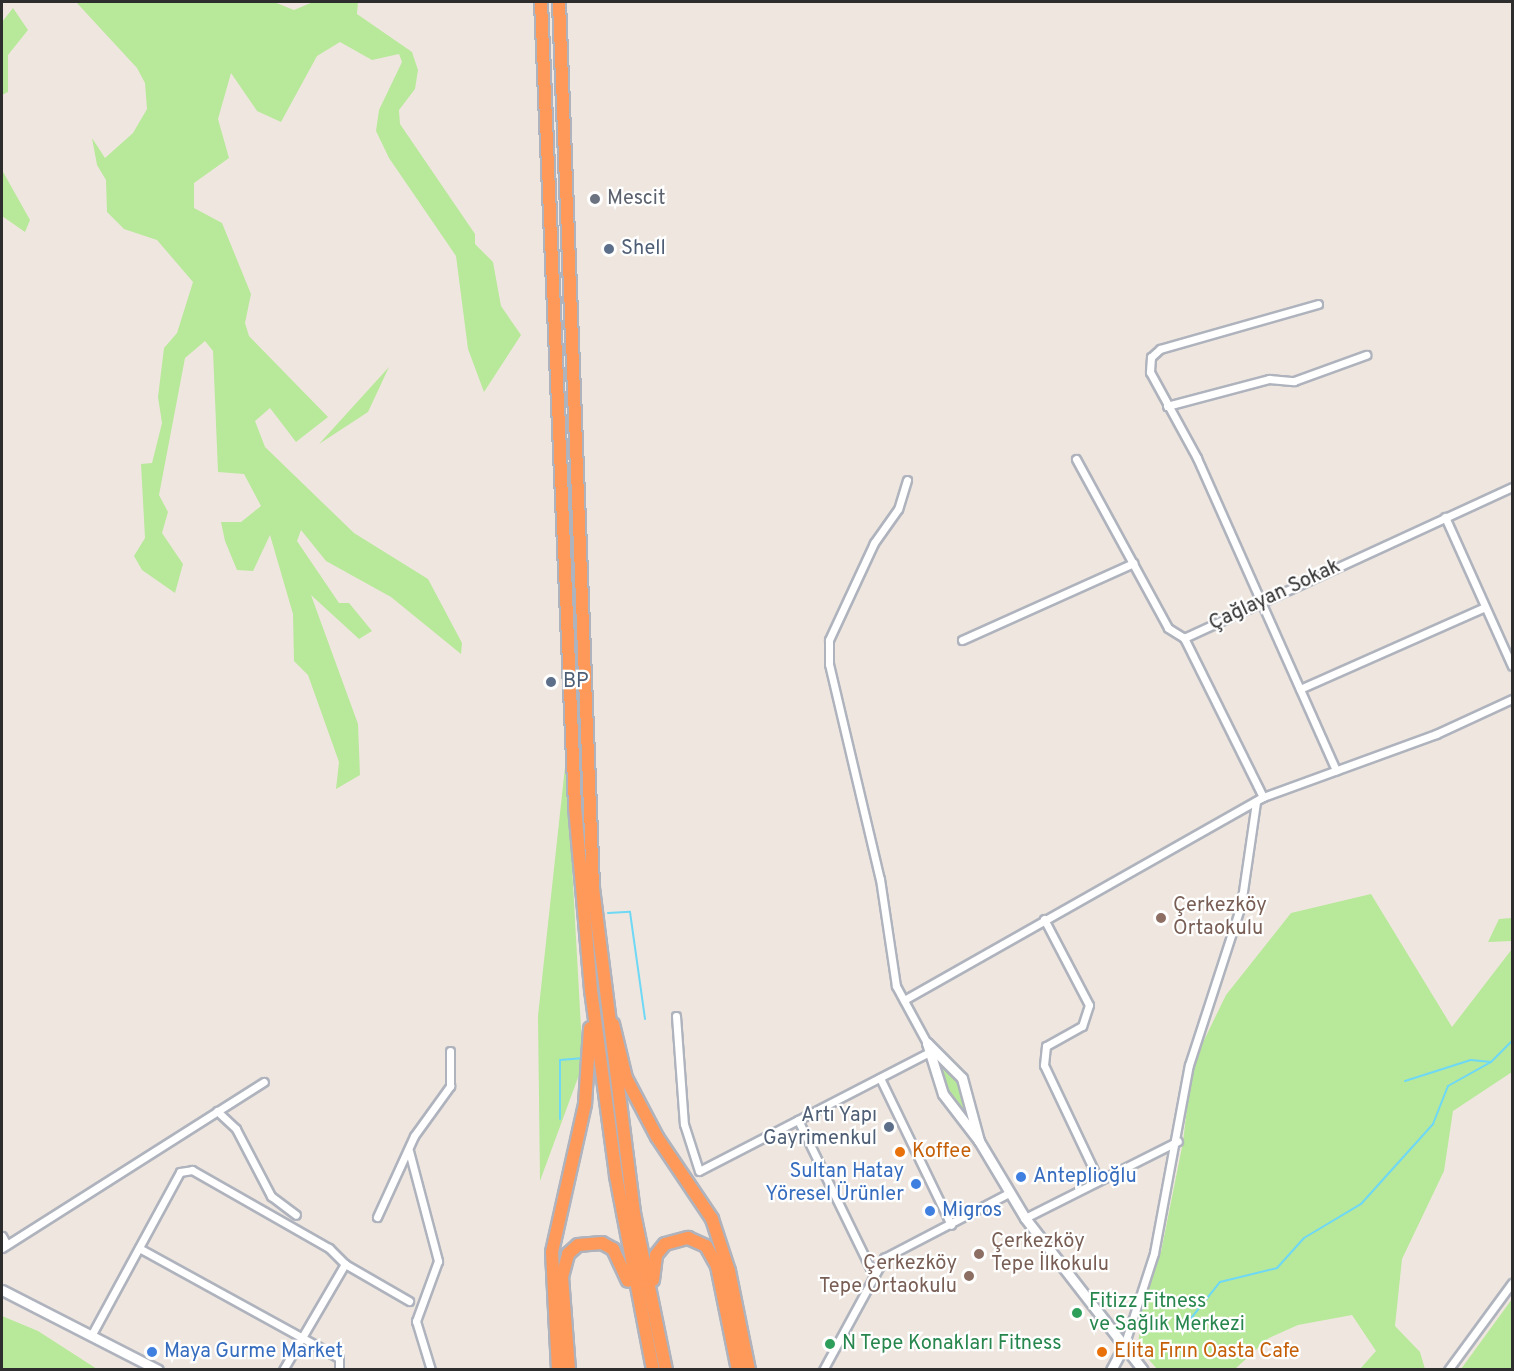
<!DOCTYPE html>
<html>
<head>
<meta charset="utf-8">
<style>
  body { margin:0 }
  #map { position:relative; width:1514px; height:1371px; overflow:hidden; background:#efe7df; font-family:Overpass,sans-serif }
  div>[style] { position:absolute }
  .green>* { inset:0; background:#b8e89a }
  .stream>* { height:2px; margin:-1px; padding:0 1px; transform-origin:1px; border-radius:1px; background:#6ed8f5 }
  .roads { filter:drop-shadow(2px 0 #afb3bd) drop-shadow(-2px 0 #afb3bd) drop-shadow(0 2px #afb3bd) drop-shadow(0 -2px #afb3bd) }
  .street>* { height:7px; margin:-3.5px; padding:0 3.5px; transform-origin:3.5px; border-radius:3.5px; background:#fff }
  .secondary>* { height:9px; margin:-4.5px; padding:0 4.5px; transform-origin:4.5px; border-radius:4.5px; background:#fff }
  .highway>* { height:12px; margin:-6px; padding:0 6px; transform-origin:6px; border-radius:6px; background:#ff995a }
  .dots>* { width:16px; height:16px; translate:-50% -50%; box-sizing:border-box; border:3px solid #fff; border-radius:50% }
  span { translate:-50% -50%; white-space:nowrap; text-align:center; line-height:1.15; -webkit-text-stroke:4.5px #fff; paint-order:stroke }
  .worship-label { font-size:20px; color:#5b616d }
  .left { translate:0 -50%; text-align:left }
  .service-label { font-size:20px; color:#4e5e75 }
  .right { translate:-100% -50%; text-align:right }
  .street-label { font-size:20px; color:#2d2d2d }
  .education-label { font-size:20px; color:#785e54 }
  .food-label { font-size:20px; color:#c56008 }
  .shop-label { font-size:20px; color:#366cbe }
  .leisure-label { font-size:20px; color:#27864d }
  .frame { position:absolute; inset:0; border:3px solid #2d2d2d; pointer-events:none }
</style>
</head>
<body>
<div id="map">
  <div class="green">
    <i style="clip-path:polygon(76px 2px,274px 2px,294px 10px,313px 2px,358px 2px,357px 14px,412px 52px,418px 70px,415px 89px,399px 110px,400px 124px,475px 234px,475px 244px,493px 262px,501px 306px,521px 335px,484px 392px,468px 349px,456px 256px,389px 158px,376px 131px,379px 110px,402px 62px,399px 54px,372px 60px,340px 42px,317px 56px,281px 122px,257px 111px,231px 73px,218px 119px,229px 158px,194px 183px,194px 208px,222px 223px,251px 294px,245px 323px,249px 336px,328px 417px,296px 442px,270px 408px,255px 421px,265px 447px,354px 533px,428px 579px,462px 643px,461px 654px,391px 597px,326px 561px,301px 530px,297px 541px,339px 603px,349px 603px,372px 631px,359px 639px,311px 595px,358px 724px,360px 775px,336px 789px,339px 762px,308px 675px,294px 661px,293px 614px,270px 535px,253px 571px,237px 570px,225px 541px,221px 522px,241px 522px,261px 506px,244px 474px,218px 472px,213px 351px,205px 341px,185px 358px,159px 495px,168px 512px,162px 533px,183px 564px,175px 593px,142px 570px,134px 556px,145px 538px,141px 464px,152px 463px,162px 423px,158px 397px,164px 348px,177px 333px,193px 282px,157px 240px,124px 229px,107px 212px,106px 180px,97px 165px,92px 138px,105px 158px,133px 133px,147px 109px,145px 83px,137px 68px)"></i>
    <i style="clip-path:polygon(13px 8px,28px 30px,8px 55px,8px 92px,2px 95px,2px 22px)"></i>
    <i style="clip-path:polygon(2px 170px,30px 220px,25px 232px,2px 216px)"></i>
    <i style="clip-path:polygon(389px 367px,368px 412px,319px 444px)"></i>
    <i style="clip-path:polygon(566px 758px,583px 1064px,540px 1181px,538px 1016px)"></i>
    <i style="clip-path:polygon(1371px 894px,1452px 1027px,1512px 949px,1512px 1072px,1453px 1111px,1444px 1171px,1402px 1259px,1395px 1326px,1420px 1352px,1425px 1369px,1360px 1369px,1376px 1351px,1352px 1315px,1298px 1325px,1269px 1338px,1235px 1369px,1157px 1369px,1138px 1347px,1143px 1294px,1161px 1252px,1183px 1142px,1192px 1065px,1226px 995px,1291px 913px)"></i>
    <i style="clip-path:polygon(1512px 918px,1512px 941px,1488px 942px,1499px 919px)"></i>
    <i style="clip-path:polygon(932px 1047px,962px 1082px,976px 1131px,942px 1089px)"></i>
    <i style="clip-path:polygon(1512px 1299px,1512px 1369px,1461px 1369px)"></i>
    <i style="clip-path:polygon(2px 1316px,38px 1331px,97px 1369px,2px 1369px)"></i>
  </div>
  <div class="stream">
    <i style="left:608px;top:913px;width:22px;rotate:-3deg"></i>
    <i style="left:630px;top:912px;width:108px;rotate:82deg"></i>
    <i style="left:1405px;top:1081px;width:69px;rotate:-17.7deg"></i>
    <i style="left:1471px;top:1060px;width:20px;rotate:6deg"></i>
    <i style="left:560px;top:1119px;width:59px;rotate:-90deg"></i>
    <i style="left:560px;top:1060px;width:24px;rotate:-5deg"></i>
    <i style="left:1188px;top:1322px;width:51px;rotate:-51.3deg"></i>
    <i style="left:1220px;top:1282px;width:59px;rotate:-13.8deg"></i>
    <i style="left:1277px;top:1268px;width:40px;rotate:-48deg"></i>
    <i style="left:1304px;top:1238px;width:66px;rotate:-30.8deg"></i>
    <i style="left:1361px;top:1204px;width:108px;rotate:-48deg"></i>
    <i style="left:1433px;top:1124px;width:41px;rotate:-68.5deg"></i>
    <i style="left:1448px;top:1086px;width:49px;rotate:-29.2deg"></i>
    <i style="left:1491px;top:1062px;width:30px;rotate:-45deg"></i>
  </div>
  <div class="roads">
    <div class="street">
      <i style="left:1318px;top:304px;width:164px;rotate:164.1deg"></i>
      <i style="left:1160px;top:349px;width:12px;rotate:138deg"></i>
      <i style="left:1151px;top:357px;width:15px;rotate:94deg"></i>
      <i style="left:1150px;top:372px;width:98px;rotate:61.3deg"></i>
      <i style="left:1197px;top:458px;width:342px;rotate:66deg"></i>
      <i style="left:1167px;top:406px;width:106px;rotate:-14.8deg"></i>
      <i style="left:1269px;top:379px;width:25px;rotate:5deg"></i>
      <i style="left:1294px;top:381px;width:77px;rotate:-19.9deg"></i>
      <i style="left:1076px;top:459px;width:192px;rotate:61.4deg"></i>
      <i style="left:1168px;top:628px;width:19px;rotate:32deg"></i>
      <i style="left:907px;top:480px;width:30px;rotate:107deg"></i>
      <i style="left:898px;top:509px;width:42px;rotate:125.2deg"></i>
      <i style="left:874px;top:543px;width:107px;rotate:114.9deg"></i>
      <i style="left:829px;top:640px;width:24px;rotate:90deg"></i>
      <i style="left:829px;top:664px;width:221px;rotate:76.7deg"></i>
      <i style="left:880px;top:879px;width:108px;rotate:81.5deg"></i>
      <i style="left:896px;top:986px;width:65px;rotate:61.5deg"></i>
      <i style="left:1445px;top:517px;width:163px;rotate:65.8deg"></i>
      <i style="left:962px;top:640px;width:188px;rotate:-24.2deg"></i>
      <i style="left:1300px;top:689px;width:202px;rotate:-23.9deg"></i>
      <i style="left:1263px;top:797px;width:178px;rotate:-116.4deg"></i>
      <i style="left:1184px;top:638px;width:361px;rotate:-24.7deg"></i>
      <i style="left:1044px;top:919px;width:97px;rotate:62.4deg"></i>
      <i style="left:1089px;top:1005px;width:22px;rotate:108deg"></i>
      <i style="left:1082px;top:1026px;width:41px;rotate:150.9deg"></i>
      <i style="left:1046px;top:1046px;width:19px;rotate:96deg"></i>
      <i style="left:1044px;top:1065px;width:128px;rotate:64.6deg"></i>
      <i style="left:904px;top:1000px;width:412px;rotate:-29.5deg"></i>
      <i style="left:1263px;top:797px;width:184px;rotate:-20deg"></i>
      <i style="left:1436px;top:734px;width:84px;rotate:-24.7deg"></i>
      <i style="left:676px;top:1016px;width:108px;rotate:85.8deg"></i>
      <i style="left:684px;top:1124px;width:49px;rotate:72.3deg"></i>
      <i style="left:699px;top:1171px;width:260px;rotate:-27.3deg"></i>
      <i style="left:880px;top:1078px;width:163px;rotate:64.2deg"></i>
      <i style="left:217px;top:1111px;width:26px;rotate:43deg"></i>
      <i style="left:236px;top:1129px;width:76px;rotate:62.4deg"></i>
      <i style="left:271px;top:1196px;width:31px;rotate:37deg"></i>
      <i style="left:798px;top:1120px;width:169px;rotate:64deg"></i>
      <i style="left:409px;top:1151px;width:114px;rotate:75.2deg"></i>
      <i style="left:438px;top:1261px;width:64px;rotate:110.1deg"></i>
      <i style="left:416px;top:1321px;width:51px;rotate:73deg"></i>
      <i style="left:377px;top:1217px;width:89px;rotate:-65.4deg"></i>
      <i style="left:414px;top:1136px;width:62px;rotate:-54.2deg"></i>
      <i style="left:450px;top:1086px;width:35px;rotate:-90deg"></i>
      <i style="left:1025px;top:1218px;width:171px;rotate:-26.7deg"></i>
      <i style="left:2px;top:1236px;width:10px;rotate:61deg"></i>
      <i style="left:2px;top:1248px;width:310px;rotate:-32.4deg"></i>
      <i style="left:139px;top:1248px;width:228px;rotate:28.8deg"></i>
      <i style="left:339px;top:1358px;width:12px;rotate:90deg"></i>
      <i style="left:92px;top:1334px;width:184px;rotate:-61.5deg"></i>
      <i style="left:180px;top:1172px;width:12px;rotate:-9deg"></i>
      <i style="left:192px;top:1170px;width:158px;rotate:29.7deg"></i>
      <i style="left:329px;top:1248px;width:23px;rotate:45deg"></i>
      <i style="left:345px;top:1264px;width:74px;rotate:30deg"></i>
      <i style="left:1124px;top:1346px;width:98px;rotate:-72.1deg"></i>
      <i style="left:1154px;top:1253px;width:191px;rotate:-79.5deg"></i>
      <i style="left:1189px;top:1065px;width:168px;rotate:-72deg"></i>
      <i style="left:1241px;top:905px;width:104px;rotate:-81.7deg"></i>
      <i style="left:283px;top:1370px;width:123px;rotate:-59.7deg"></i>
      <i style="left:823px;top:1370px;width:128px;rotate:-61.4deg"></i>
      <i style="left:884px;top:1258px;width:141px;rotate:-27.5deg"></i>
      <i style="left:1448px;top:1370px;width:108px;rotate:-53.7deg"></i>
    </div>
    <div class="secondary">
      <i style="left:927px;top:1043px;width:53px;rotate:72.6deg"></i>
      <i style="left:943px;top:1094px;width:59px;rotate:52.5deg"></i>
      <i style="left:979px;top:1141px;width:90px;rotate:59.1deg"></i>
      <i style="left:1025px;top:1218px;width:192px;rotate:52.2deg"></i>
      <i style="left:927px;top:1043px;width:49px;rotate:45deg"></i>
      <i style="left:962px;top:1078px;width:65px;rotate:74.9deg"></i>
      <i style="left:2px;top:1290px;width:175px;rotate:27.1deg"></i>
      <i style="left:1111px;top:1370px;width:27px;rotate:-62deg"></i>
    </div>
    <div class="highway">
      <i style="left:541px;top:2px;width:806px;rotate:87.58deg"></i>
      <i style="left:575px;top:807px;width:184px;rotate:85deg"></i>
      <i style="left:591px;top:990px;width:188px;rotate:82.3deg"></i>
      <i style="left:616px;top:1176px;width:197px;rotate:79.2deg"></i>
      <i style="left:559px;top:2px;width:887px;rotate:87.8deg"></i>
      <i style="left:593px;top:888px;width:328px;rotate:82.8deg"></i>
      <i style="left:634px;top:1213px;width:160px;rotate:78.5deg"></i>
      <i style="left:613px;top:1024px;width:56px;rotate:76.5deg"></i>
      <i style="left:626px;top:1078px;width:67px;rotate:62.3deg"></i>
      <i style="left:657px;top:1137px;width:99px;rotate:56.1deg"></i>
      <i style="left:712px;top:1219px;width:55px;rotate:71.9deg"></i>
      <i style="left:729px;top:1271px;width:101px;rotate:78.6deg"></i>
      <i style="left:653px;top:1280px;width:25px;rotate:-83deg"></i>
      <i style="left:656px;top:1255px;width:14px;rotate:-51deg"></i>
      <i style="left:665px;top:1244px;width:24px;rotate:-15deg"></i>
      <i style="left:688px;top:1238px;width:20px;rotate:24deg"></i>
      <i style="left:706px;top:1246px;width:23px;rotate:61deg"></i>
      <i style="left:717px;top:1266px;width:106px;rotate:78.6deg"></i>
      <i style="left:558px;top:1370px;width:118px;rotate:-92.9deg"></i>
      <i style="left:552px;top:1252px;width:152px;rotate:-77.4deg"></i>
      <i style="left:585px;top:1104px;width:76px;rotate:-86.2deg"></i>
      <i style="left:569px;top:1370px;width:93px;rotate:-94.3deg"></i>
      <i style="left:562px;top:1277px;width:24px;rotate:-75deg"></i>
      <i style="left:568px;top:1254px;width:13px;rotate:-42deg"></i>
      <i style="left:578px;top:1245px;width:24px;rotate:-5deg"></i>
      <i style="left:602px;top:1243px;width:13px;rotate:29deg"></i>
      <i style="left:613px;top:1249px;width:35px;rotate:65deg"></i>
    </div>
  </div>
  <div class="dots">
    <i style="left:595px;top:199px;background:#6b7280"></i>
    <i style="left:609px;top:249px;background:#5c6f8a"></i>
    <i style="left:551px;top:682px;background:#5c6f8a"></i>
    <i style="left:1161px;top:918px;background:#8d6e63"></i>
    <i style="left:889px;top:1127px;background:#5c6f8a"></i>
    <i style="left:900px;top:1152px;background:#e8710a"></i>
    <i style="left:1021px;top:1177px;background:#3f7fe0"></i>
    <i style="left:916px;top:1184px;background:#3f7fe0"></i>
    <i style="left:930px;top:1211px;background:#3f7fe0"></i>
    <i style="left:979px;top:1254px;background:#8d6e63"></i>
    <i style="left:969px;top:1276px;background:#8d6e63"></i>
    <i style="left:1077px;top:1313px;background:#2e9e5b"></i>
    <i style="left:830px;top:1344px;background:#2e9e5b"></i>
    <i style="left:152px;top:1352px;background:#3f7fe0"></i>
    <i style="left:1102px;top:1352px;background:#e8710a"></i>
  </div>
  <div class="worship-label">
    <span class="left" style="left:607px;top:199px">Mescit</span>
  </div>
  <div class="service-label">
    <span class="left" style="left:621px;top:249px">Shell</span>
    <span class="left" style="left:563px;top:682px">BP</span>
    <span class="right" style="left:877px;top:1128px">Artı Yapı<br>Gayrimenkul</span>
  </div>
  <div class="street-label">
    <span style="left:1275px;top:596px;rotate:-25deg">Çağlayan Sokak</span>
  </div>
  <div class="education-label">
    <span class="left" style="left:1173px;top:918px">Çerkezköy<br>Ortaokulu</span>
    <span class="left" style="left:991px;top:1254px">Çerkezköy<br>Tepe İlkokulu</span>
    <span class="right" style="left:957px;top:1276px">Çerkezköy<br>Tepe Ortaokulu</span>
  </div>
  <div class="food-label">
    <span class="left" style="left:912px;top:1152px">Koffee</span>
    <span class="left" style="left:1114px;top:1352px">Elita Fırın Oasta Cafe</span>
  </div>
  <div class="shop-label">
    <span class="right" style="left:904px;top:1184px">Sultan Hatay<br>Yöresel Ürünler</span>
    <span class="left" style="left:1033px;top:1177px">Anteplioğlu</span>
    <span class="left" style="left:942px;top:1211px">Migros</span>
    <span class="left" style="left:164px;top:1352px">Maya Gurme Market</span>
  </div>
  <div class="leisure-label">
    <span class="left" style="left:1089px;top:1314px">Fitizz Fitness<br>ve Sağlık Merkezi</span>
    <span class="left" style="left:842px;top:1344px">N Tepe Konakları Fitness</span>
  </div>
  <div class="frame"></div>
</div>
</body>
</html>
